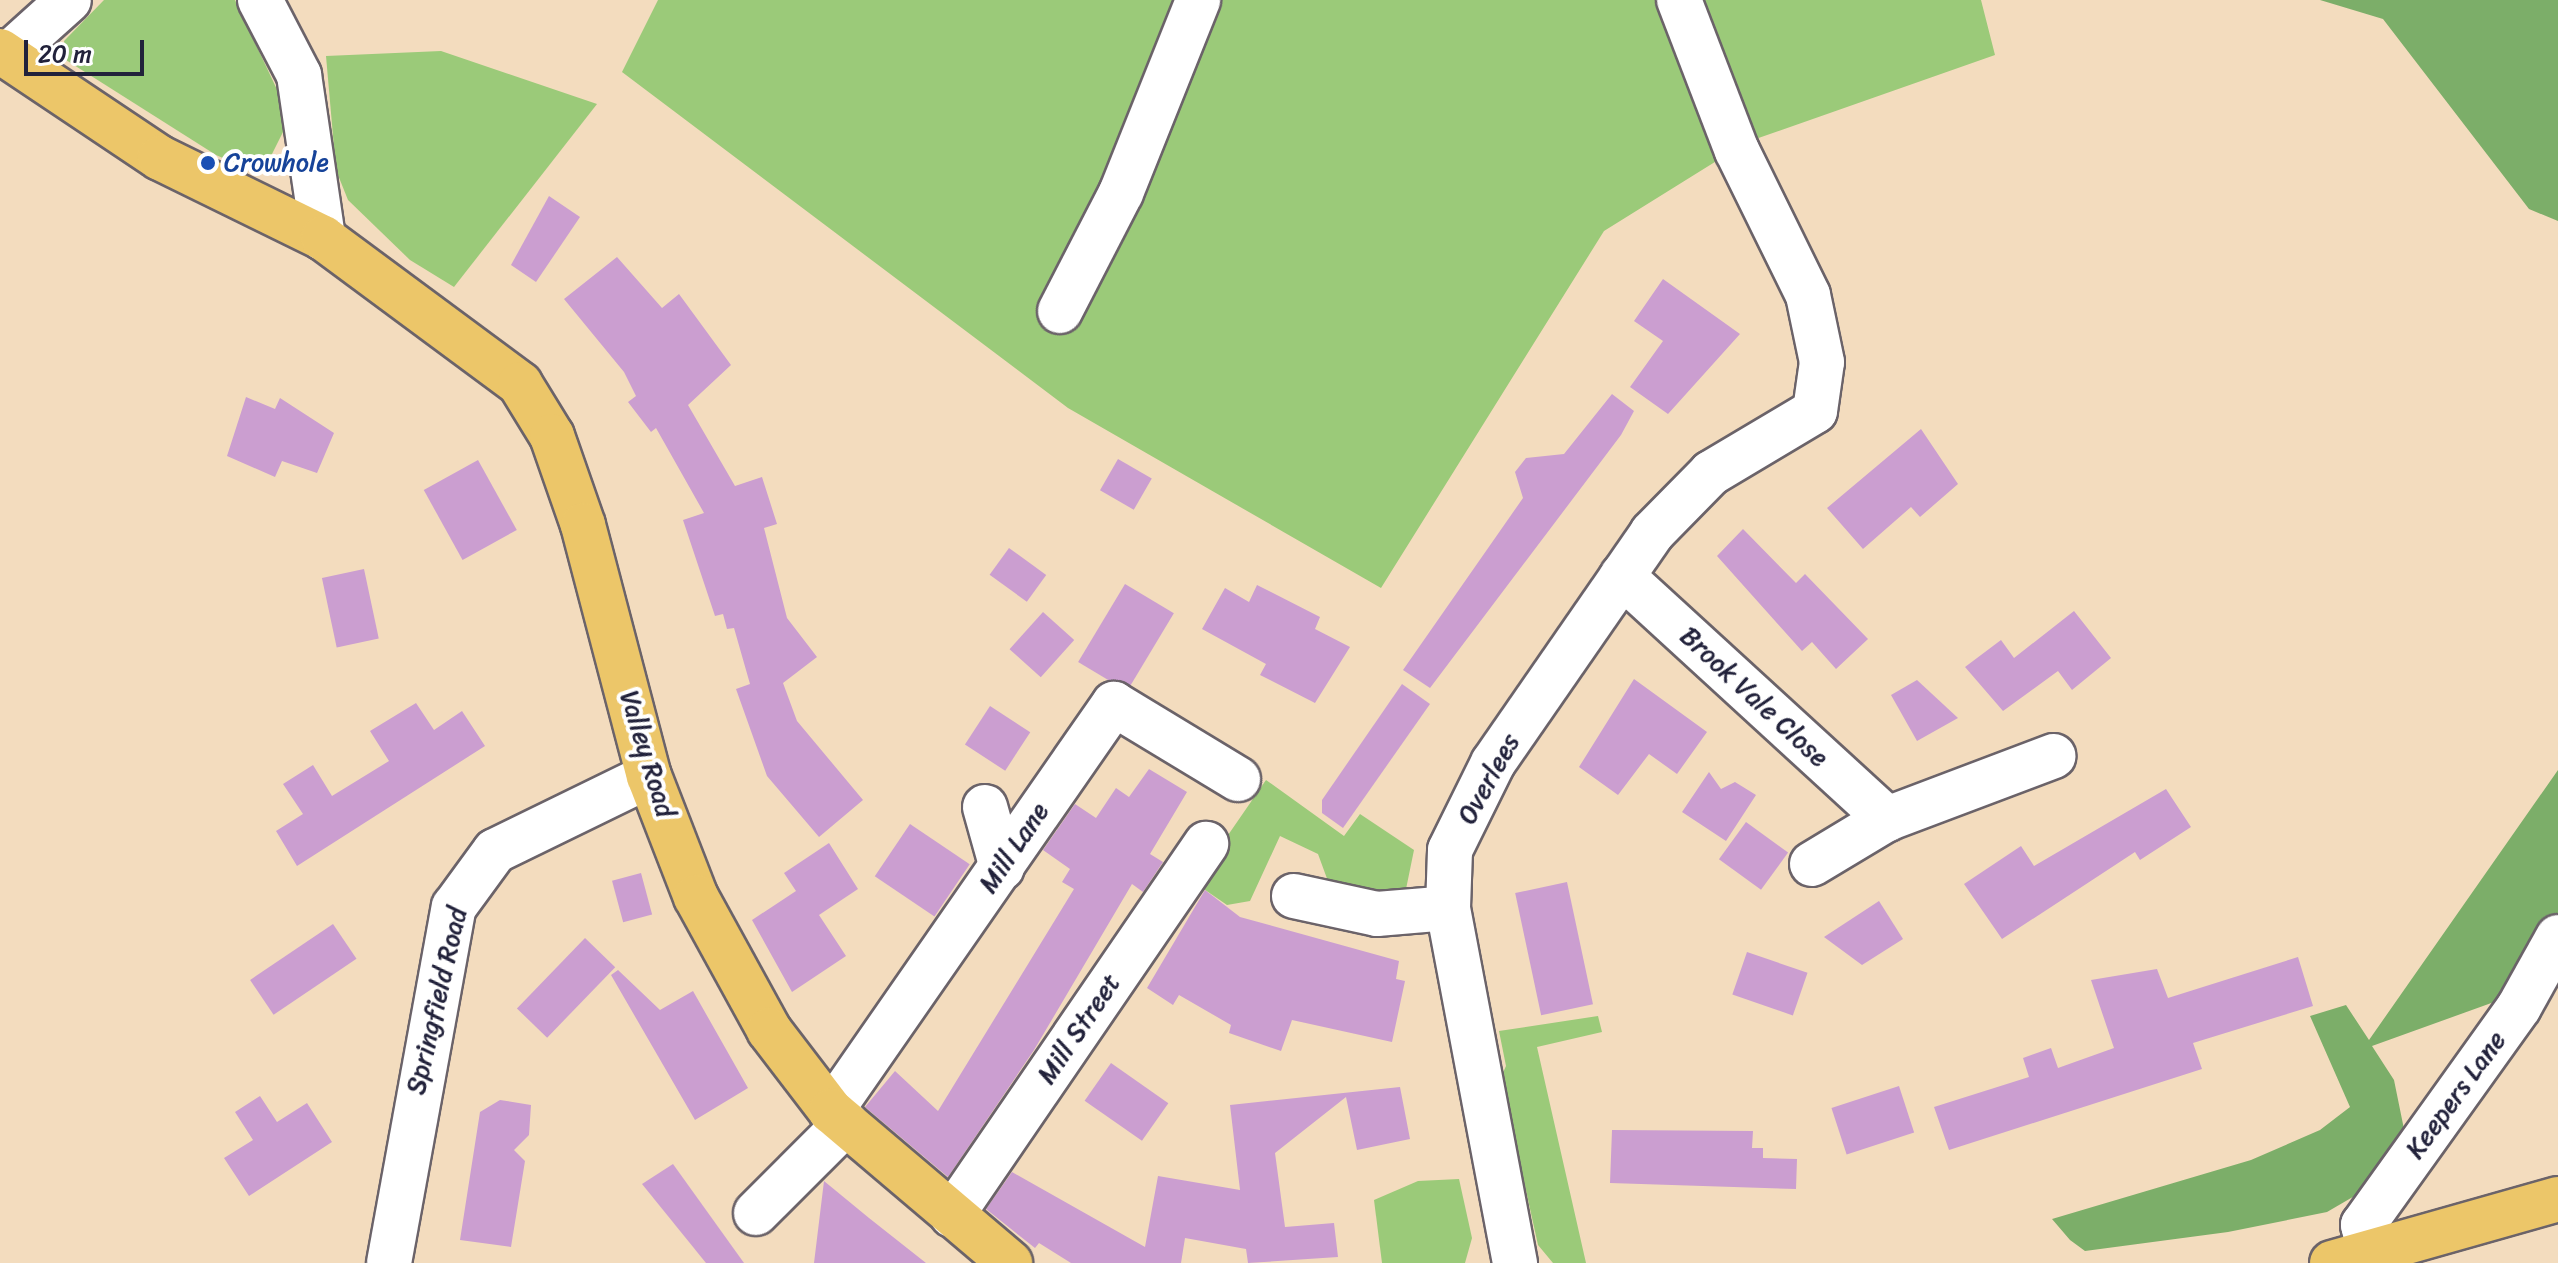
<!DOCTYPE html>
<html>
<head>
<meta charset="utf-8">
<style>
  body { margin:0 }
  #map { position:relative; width:2558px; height:1263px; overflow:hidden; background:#f3dcbe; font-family:Sriracha,sans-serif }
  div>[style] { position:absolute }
  .green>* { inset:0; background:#9bca79 }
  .forest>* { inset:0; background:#7cae69 }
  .building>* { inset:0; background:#cb9ed0; transform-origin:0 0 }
  .roads { filter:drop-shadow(2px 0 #6b6369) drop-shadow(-2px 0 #6b6369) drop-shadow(0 2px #6b6369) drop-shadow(0 -2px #6b6369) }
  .minor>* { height:44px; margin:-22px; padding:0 22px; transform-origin:22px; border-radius:22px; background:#fff }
  .major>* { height:44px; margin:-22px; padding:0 22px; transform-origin:22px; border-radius:22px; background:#ecc669 }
  .dots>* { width:22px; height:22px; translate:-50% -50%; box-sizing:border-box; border:4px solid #fff; border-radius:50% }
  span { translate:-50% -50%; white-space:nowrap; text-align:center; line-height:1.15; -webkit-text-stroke:8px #fff; paint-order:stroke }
  .transit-label { font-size:26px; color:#164399 }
  .left { translate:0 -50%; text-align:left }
  .street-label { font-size:26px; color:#22223b }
  .scale { position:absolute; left:24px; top:40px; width:120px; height:36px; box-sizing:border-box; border:4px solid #22223b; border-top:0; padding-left:10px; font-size:24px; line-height:28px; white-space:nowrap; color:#22223b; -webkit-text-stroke:6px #fff; paint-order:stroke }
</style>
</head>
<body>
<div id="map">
  <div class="green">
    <i style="clip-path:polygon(104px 0,235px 0,280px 96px,284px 130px,272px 154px,234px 163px,216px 155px,66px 60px,64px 41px)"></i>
    <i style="clip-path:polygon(658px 0,1981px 0,1995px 55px,1747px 142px,1604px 231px,1381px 588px,1068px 408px,622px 72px)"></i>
    <i style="clip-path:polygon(441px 51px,597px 104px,454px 287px,410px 260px,348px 200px,336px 170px,326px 56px)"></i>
    <i style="clip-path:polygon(1266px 780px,1344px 836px,1360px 814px,1414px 850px,1405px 894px,1386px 899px,1329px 884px,1318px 854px,1280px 836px,1250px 901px,1227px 905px,1195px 883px)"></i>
    <i style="clip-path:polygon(1598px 1016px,1602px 1032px,1537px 1047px,1586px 1263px,1553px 1263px,1538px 1245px,1501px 1077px,1506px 1066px,1499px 1031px)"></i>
    <i style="clip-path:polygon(1459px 1179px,1472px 1238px,1465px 1263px,1382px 1263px,1374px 1200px,1418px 1181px)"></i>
  </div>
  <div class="forest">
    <i style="clip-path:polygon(2320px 0,2558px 0,2558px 221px,2529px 209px,2383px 19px)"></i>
    <i style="clip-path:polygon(2558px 770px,2558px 979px,2372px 1046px,2394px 1080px,2406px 1139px,2382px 1180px,2327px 1212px,2228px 1232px,2085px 1251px,2070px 1240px,2052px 1219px,2251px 1160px,2320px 1130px,2350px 1107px,2310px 1016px,2346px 1005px,2369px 1040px)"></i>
  </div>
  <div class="building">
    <i style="clip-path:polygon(549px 196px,580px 217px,536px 282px,511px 265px)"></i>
    <i style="clip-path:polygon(617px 257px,662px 308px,679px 294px,731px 365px,688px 405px,735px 486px,762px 477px,777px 524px,764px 528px,787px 618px,817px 657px,783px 683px,797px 721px,863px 800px,819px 837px,767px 776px,736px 689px,750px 684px,734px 628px,727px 629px,723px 614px,715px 616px,683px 520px,704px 513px,656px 428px,651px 432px,628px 402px,636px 396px,624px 372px,564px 299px)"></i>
    <i style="clip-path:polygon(1663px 279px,1740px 334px,1668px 414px,1630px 387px,1663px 341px,1634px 321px)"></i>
    <i style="clip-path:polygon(1612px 394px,1634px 411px,1621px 435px,1430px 688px,1403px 670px,1523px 498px,1515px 472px,1526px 458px,1564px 454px)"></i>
    <i style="clip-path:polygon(246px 397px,275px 409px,280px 398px,334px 433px,317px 473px,282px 461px,275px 477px,227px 456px)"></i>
    <i style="clip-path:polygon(1921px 429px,1958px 484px,1920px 517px,1911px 507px,1863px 549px,1827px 508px)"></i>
    <i style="left:1118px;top:459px;width:39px;height:36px;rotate:30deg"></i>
    <i style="left:478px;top:460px;width:80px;height:62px;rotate:61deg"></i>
    <i style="clip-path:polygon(1743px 529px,1796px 583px,1805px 574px,1868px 639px,1836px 669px,1812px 642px,1802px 651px,1717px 556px)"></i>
    <i style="left:1009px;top:548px;width:46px;height:33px;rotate:36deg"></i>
    <i style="left:364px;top:569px;width:71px;height:43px;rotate:78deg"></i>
    <i style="left:1125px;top:584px;width:57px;height:91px;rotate:31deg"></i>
    <i style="clip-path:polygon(1257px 585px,1320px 617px,1315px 629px,1350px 647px,1315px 703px,1260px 675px,1266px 664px,1202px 629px,1225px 588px,1249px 602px)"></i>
    <i style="clip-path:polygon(2074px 611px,2111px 658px,2072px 690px,2058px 671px,2003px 711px,1965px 667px,2001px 640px,2014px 658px)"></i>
    <i style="left:1043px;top:612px;width:42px;height:50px;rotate:42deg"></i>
    <i style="clip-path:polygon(1634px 679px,1707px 732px,1677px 774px,1649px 754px,1618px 795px,1579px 767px)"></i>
    <i style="clip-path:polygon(1917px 680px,1958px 718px,1917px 741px,1891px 695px)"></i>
    <i style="clip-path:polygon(1402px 684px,1430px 704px,1343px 828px,1322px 813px,1322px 800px)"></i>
    <i style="clip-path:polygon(416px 703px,434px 730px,462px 711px,485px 746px,297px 866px,276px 831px,303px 814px,283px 784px,313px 765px,332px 796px,389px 761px,370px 731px)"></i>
    <i style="left:990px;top:706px;width:48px;height:46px;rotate:33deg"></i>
    <i style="clip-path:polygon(1149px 769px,1187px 792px,1150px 854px,1163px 862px,1143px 892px,1132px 884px,1034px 1050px,948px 1177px,865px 1107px,895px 1071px,938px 1111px,1074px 889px,1062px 882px,1070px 869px,1043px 850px,1075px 804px,1096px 818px,1116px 788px,1129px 797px)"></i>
    <i style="clip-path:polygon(1709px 772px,1721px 789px,1735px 782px,1756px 795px,1726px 841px,1682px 812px)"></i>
    <i style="clip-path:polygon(2166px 789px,2191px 827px,2140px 860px,2135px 852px,2002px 939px,1964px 884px,2021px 846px,2034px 866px)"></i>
    <i style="left:1746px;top:822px;width:52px;height:46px;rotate:36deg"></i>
    <i style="left:910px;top:824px;width:72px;height:63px;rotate:34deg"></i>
    <i style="clip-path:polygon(829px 843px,858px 889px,819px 915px,846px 956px,792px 992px,752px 920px,796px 891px,784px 873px)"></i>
    <i style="left:641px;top:873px;width:43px;height:30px;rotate:75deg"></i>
    <i style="left:1567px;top:882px;width:125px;height:53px;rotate:78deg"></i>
    <i style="clip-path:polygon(1205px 890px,1240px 917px,1399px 961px,1396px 979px,1405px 981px,1392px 1042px,1292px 1020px,1281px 1051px,1229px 1033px,1231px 1025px,1179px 995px,1173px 1005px,1147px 988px)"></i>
    <i style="clip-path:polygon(1879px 901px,1903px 939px,1862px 965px,1824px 937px)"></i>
    <i style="left:333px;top:924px;width:42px;height:100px;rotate:56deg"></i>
    <i style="left:585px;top:938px;width:42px;height:98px;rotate:44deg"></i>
    <i style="left:1747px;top:952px;width:64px;height:45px;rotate:19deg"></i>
    <i style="clip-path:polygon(2298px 957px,2313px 1006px,2193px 1043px,2202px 1069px,1949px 1150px,1934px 1107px,2029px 1077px,2023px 1058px,2051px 1048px,2058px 1068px,2114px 1048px,2091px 980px,2157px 969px,2168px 998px)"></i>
    <i style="clip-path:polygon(618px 970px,660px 1010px,693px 991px,748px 1088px,695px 1120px,611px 975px)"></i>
    <i style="left:1111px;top:1063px;width:70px;height:46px;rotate:35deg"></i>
    <i style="left:1899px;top:1086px;width:49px;height:71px;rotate:72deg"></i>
    <i style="clip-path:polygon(1400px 1087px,1410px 1139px,1357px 1150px,1346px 1097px,1275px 1153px,1285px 1227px,1334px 1223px,1338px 1257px,1248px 1263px,1246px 1249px,1185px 1238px,1181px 1263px,1071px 1263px,1039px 1243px,1035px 1248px,986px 1209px,1012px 1172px,1145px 1247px,1158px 1176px,1240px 1190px,1230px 1105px)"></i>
    <i style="clip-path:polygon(260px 1096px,277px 1122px,307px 1103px,332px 1142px,249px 1196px,224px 1158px,253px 1140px,235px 1112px)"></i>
    <i style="clip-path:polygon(500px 1100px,531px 1105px,529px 1135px,514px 1150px,525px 1161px,511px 1247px,460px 1240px,480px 1112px)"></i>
    <i style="clip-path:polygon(1612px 1130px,1753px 1131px,1752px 1148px,1763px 1148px,1763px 1158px,1797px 1159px,1796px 1189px,1610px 1183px)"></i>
    <i style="clip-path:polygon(673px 1164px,744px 1263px,706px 1263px,642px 1184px)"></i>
    <i style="clip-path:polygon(824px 1181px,869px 1218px,926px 1263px,814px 1263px)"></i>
  </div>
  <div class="roads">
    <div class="minor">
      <i style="left:260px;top:0;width:85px;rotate:62.5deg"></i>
      <i style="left:299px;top:75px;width:165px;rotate:81.6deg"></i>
      <i style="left:10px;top:53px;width:79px;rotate:-41.9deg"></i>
      <i style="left:1060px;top:311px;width:133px;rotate:-62.7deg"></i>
      <i style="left:1121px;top:193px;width:208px;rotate:-68.2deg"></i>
      <i style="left:1622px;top:576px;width:360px;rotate:42.5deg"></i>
      <i style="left:1887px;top:819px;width:178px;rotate:-20.7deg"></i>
      <i style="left:985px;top:807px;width:63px;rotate:74.4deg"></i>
      <i style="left:1812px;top:864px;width:87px;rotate:-31deg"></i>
      <i style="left:1294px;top:896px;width:85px;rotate:12.2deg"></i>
      <i style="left:1377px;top:914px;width:71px;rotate:-4.8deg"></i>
      <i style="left:831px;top:1111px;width:496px;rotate:-55.2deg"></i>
      <i style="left:1114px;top:704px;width:145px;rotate:31.2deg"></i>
      <i style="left:756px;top:1213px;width:127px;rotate:-45deg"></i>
      <i style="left:952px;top:1215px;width:450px;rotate:-55.6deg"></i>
      <i style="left:2370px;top:1253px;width:29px;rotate:-104deg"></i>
      <i style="left:2363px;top:1225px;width:268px;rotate:-54.4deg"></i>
      <i style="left:2519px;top:1007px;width:80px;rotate:-60.9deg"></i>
      <i style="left:389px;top:1263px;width:362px;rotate:-79.7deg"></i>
      <i style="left:454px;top:907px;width:69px;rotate:-53.8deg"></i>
      <i style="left:495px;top:851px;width:171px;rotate:-26deg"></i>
      <i style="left:1515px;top:1263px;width:361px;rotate:-100.7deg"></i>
      <i style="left:1448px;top:908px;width:58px;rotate:-88deg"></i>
      <i style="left:1450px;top:850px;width:97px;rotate:-63.7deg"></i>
      <i style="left:1493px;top:763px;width:280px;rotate:-55.3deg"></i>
      <i style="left:1652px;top:533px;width:84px;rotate:-45.5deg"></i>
      <i style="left:1711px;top:473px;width:121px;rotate:-30.8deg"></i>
      <i style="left:1815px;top:411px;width:49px;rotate:-81.9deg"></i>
      <i style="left:1822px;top:362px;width:68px;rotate:-101.8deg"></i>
      <i style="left:1808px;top:295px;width:161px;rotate:-116.2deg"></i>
      <i style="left:1737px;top:151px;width:162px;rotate:-111deg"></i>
    </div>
    <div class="major">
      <i style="left:0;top:51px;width:192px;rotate:33.8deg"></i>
      <i style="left:160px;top:158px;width:182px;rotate:26.1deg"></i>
      <i style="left:323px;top:238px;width:245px;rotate:36.5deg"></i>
      <i style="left:520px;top:384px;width:61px;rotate:58.4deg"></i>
      <i style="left:552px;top:436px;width:94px;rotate:70.8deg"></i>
      <i style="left:583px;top:525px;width:260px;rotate:75.3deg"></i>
      <i style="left:649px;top:776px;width:130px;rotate:68.8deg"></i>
      <i style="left:696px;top:897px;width:152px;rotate:61.2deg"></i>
      <i style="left:769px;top:1030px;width:102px;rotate:52.6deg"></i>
      <i style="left:831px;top:1111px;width:235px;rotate:40.3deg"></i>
      <i style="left:2332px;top:1263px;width:235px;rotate:-15.8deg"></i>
    </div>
  </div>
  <div class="dots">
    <i style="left:208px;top:163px;background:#1a4fb4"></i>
  </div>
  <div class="transit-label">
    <span class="left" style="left:224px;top:163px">Crowhole</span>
  </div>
  <div class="street-label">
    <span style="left:1754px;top:697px;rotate:43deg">Brook Vale Close</span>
    <span style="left:647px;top:754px;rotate:73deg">Valley Road</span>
    <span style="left:1489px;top:779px;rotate:-61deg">Overlees</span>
    <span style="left:1014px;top:848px;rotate:-56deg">Mill Lane</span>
    <span style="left:437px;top:1001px;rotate:-77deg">Springfield Road</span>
    <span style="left:1079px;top:1029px;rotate:-56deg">Mill Street</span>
    <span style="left:2456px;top:1095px;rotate:-54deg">Keepers Lane</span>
  </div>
  <div class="scale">20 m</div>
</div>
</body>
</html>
